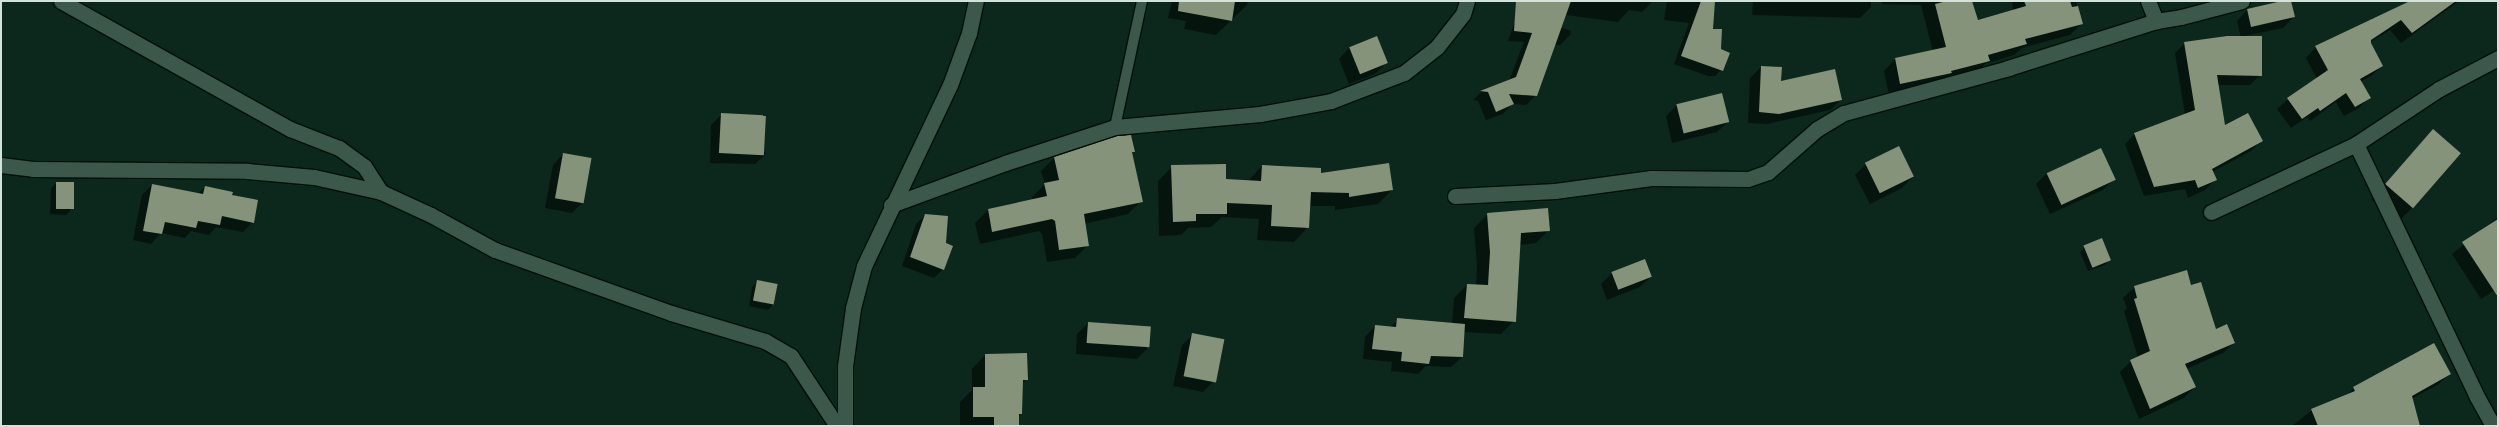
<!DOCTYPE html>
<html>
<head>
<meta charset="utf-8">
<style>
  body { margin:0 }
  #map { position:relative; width:2499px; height:427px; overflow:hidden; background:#0c271c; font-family:Barlow,sans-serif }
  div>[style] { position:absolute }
  .shadow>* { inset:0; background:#0007 }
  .building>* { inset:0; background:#85937a; transform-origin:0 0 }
  .roads { filter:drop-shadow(1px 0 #001007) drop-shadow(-1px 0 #001007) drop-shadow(0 1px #001007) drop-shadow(0 -1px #001007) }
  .lane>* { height:10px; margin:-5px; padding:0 5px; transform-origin:5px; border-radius:5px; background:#3c584b }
  .street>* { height:15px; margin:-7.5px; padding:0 7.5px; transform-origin:7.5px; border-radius:7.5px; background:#3c584b }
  span { translate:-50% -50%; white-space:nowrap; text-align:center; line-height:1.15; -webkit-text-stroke:5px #0c271c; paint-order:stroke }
  .frame { position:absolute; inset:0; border:2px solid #d3e3db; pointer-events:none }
</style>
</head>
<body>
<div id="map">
  <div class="shadow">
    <i style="clip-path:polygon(1172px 1px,1248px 1px,1247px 5px,1216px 35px,1184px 29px,1186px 21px,1168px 18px)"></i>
    <i style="clip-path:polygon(1563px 1px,1653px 1px,1642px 12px,1629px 10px,1618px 22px,1566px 15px,1568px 3px)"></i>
    <i style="clip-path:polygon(1667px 1px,1714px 1px,1712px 30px,1719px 50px,1723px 68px,1715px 76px,1708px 76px,1674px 64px,1689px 23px,1664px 20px)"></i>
    <i style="clip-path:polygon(1753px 1px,1871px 1px,1871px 7px,1860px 18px,1752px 15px)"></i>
    <i style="clip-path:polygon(1882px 1px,1971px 1px,1977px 22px,2013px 11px,2012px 1px,2076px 1px,2081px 24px,2070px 35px,2022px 48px,2014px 55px,1985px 64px,1977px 72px,1889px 95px,1884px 71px,1895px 59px,1933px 51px,1921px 5px,1882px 4px)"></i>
    <i style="clip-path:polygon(2406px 1px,2459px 1px,2401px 43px,2390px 30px,2369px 43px,2382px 66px,2371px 76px,2360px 82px,2369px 98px,2359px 108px,2344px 116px,2336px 102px,2310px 121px,2307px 117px,2291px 128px,2277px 109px,2288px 99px,2317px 79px,2306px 58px,2316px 47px,2407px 4px)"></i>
    <i style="clip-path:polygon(2247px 10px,2294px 17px,2283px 28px,2244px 36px,2260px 75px,2250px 85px,2217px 85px,2224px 127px,2261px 141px,2251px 151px,2212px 172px,2215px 180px,2205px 190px,2188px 198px,2185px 189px,2144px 196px,2125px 144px,2135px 134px,2185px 115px,2175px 53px,2185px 43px,2241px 38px,2237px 21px)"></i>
    <i style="clip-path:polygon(1524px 14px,1571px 31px,1570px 35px,1560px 45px,1554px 45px,1536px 95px,1526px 105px,1512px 104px,1503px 114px,1486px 120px,1478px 101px,1473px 100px,1481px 92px,1509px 81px,1524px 42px,1508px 41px,1514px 24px)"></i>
    <i style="clip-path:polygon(1376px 37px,1386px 63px,1375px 74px,1349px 84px,1339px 59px,1349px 48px)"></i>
    <i style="clip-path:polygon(1761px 67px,1780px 82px,1841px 100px,1830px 110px,1767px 124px,1748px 123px,1750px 78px)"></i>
    <i style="clip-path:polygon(1721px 95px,1728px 122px,1717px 132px,1672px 143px,1666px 116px,1676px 106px)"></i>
    <i style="clip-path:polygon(722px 114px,766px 154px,755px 164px,710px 163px,711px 125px)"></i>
    <i style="clip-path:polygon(2433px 131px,2412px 208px,2397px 223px,2371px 199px)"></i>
    <i style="clip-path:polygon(1117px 137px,1133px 151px,1131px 154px,1141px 201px,1128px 214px,1084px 224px,1088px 245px,1075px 258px,1047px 262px,1042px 234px,1039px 231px,980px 244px,975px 223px,988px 210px,1033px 201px,1032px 197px,1045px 184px,1041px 171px,1054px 158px)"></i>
    <i style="clip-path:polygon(563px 154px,583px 202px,572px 213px,545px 208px,553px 165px)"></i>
    <i style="clip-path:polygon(1866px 164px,1913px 177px,1902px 188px,1870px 204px,1855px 175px)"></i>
    <i style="clip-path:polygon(1262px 166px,1319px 174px,1392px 190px,1378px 204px,1335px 210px,1335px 206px,1309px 206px,1308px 227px,1294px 242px,1257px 240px,1259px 219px,1222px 217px,1211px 227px,1188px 228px,1181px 235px,1159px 236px,1158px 181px,1172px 167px,1225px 180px,1248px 181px)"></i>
    <i style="clip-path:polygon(2047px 173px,2114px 179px,2103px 190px,2050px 214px,2036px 184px)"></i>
    <i style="clip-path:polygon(56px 183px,71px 210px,66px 215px,50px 214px,51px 188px)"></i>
    <i style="clip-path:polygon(152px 185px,198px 194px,205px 187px,231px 196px,253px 222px,243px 232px,216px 227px,209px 235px,191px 231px,185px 238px,161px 233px,151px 244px,133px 240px,142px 195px)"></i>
    <i style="clip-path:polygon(1547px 209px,1549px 230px,1536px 243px,1519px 245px,1514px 321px,1501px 334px,1463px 332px,1462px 357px,1451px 367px,1426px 366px,1418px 374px,1391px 371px,1392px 362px,1363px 359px,1365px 337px,1375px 326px,1390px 327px,1398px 320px,1452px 324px,1454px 298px,1467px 285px,1476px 285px,1477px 266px,1474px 228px,1487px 215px)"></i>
    <i style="clip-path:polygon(925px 215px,943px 269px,934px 278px,902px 266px,916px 224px)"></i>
    <i style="clip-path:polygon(2498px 217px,2498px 288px,2481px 299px,2452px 254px)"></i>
    <i style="clip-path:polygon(2085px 247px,2110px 259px,2105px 265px,2088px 271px,2080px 252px)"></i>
    <i style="clip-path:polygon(2186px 271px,2191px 286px,2215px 331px,2234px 343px,2223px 353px,2186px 369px,2195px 387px,2184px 398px,2139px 419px,2120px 372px,2131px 361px,2138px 358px,2124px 311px,2127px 308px,2123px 298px,2134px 288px)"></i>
    <i style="clip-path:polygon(1612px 273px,1651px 277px,1640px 287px,1607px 300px,1601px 284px)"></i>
    <i style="clip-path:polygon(758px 282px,774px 304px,768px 310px,749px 306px,752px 287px)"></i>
    <i style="clip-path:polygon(1088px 323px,1148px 348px,1137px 359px,1076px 354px,1077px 334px)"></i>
    <i style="clip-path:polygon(1193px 335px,1214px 381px,1203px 392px,1173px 386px,1182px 345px)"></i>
    <i style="clip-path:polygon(985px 355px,1026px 380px,1021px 385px,1021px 414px,1018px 417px,1018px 426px,960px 426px,960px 402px,972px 390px,972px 369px)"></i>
    <i style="clip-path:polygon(2386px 370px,2450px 373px,2439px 384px,2411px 399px,2419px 426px,2292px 426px,2312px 410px,2346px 396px,2354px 388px)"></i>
  </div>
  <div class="building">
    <i style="clip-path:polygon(1179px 1px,1235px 1px,1232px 21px,1178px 11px)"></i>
    <i style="clip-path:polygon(1516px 1px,1571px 1px,1537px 96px,1509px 94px,1514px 104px,1496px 112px,1488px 92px,1480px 91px,1516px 77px,1532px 33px,1514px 31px)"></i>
    <i style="clip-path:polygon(1701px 1px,1715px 1px,1713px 29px,1722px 29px,1721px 49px,1730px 53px,1723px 71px,1681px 56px)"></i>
    <i style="clip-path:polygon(1947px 1px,1972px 1px,1978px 20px,2026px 6px,2024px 1px,2070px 1px,2072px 7px,2078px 6px,2083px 24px,2025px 39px,2027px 44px,1988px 55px,1990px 61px,1951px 71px,1952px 73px,1900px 84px,1895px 58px,1946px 47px,1935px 4px)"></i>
    <i style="clip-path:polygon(2282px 1px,2291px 1px,2295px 17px,2251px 27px,2247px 9px)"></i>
    <i style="clip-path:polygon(2410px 1px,2456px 1px,2412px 33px,2401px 20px,2371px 40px,2371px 43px,2383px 66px,2360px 79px,2371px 98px,2355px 107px,2346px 93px,2320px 111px,2318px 108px,2302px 119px,2287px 98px,2328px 70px,2315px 46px)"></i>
    <i style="left:1377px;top:36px;width:29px;height:30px;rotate:68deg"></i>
    <i style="clip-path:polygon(2227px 36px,2262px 36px,2262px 76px,2217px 75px,2225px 125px,2248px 113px,2263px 141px,2212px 169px,2217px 180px,2198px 188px,2195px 180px,2154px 187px,2134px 133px,2195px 110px,2184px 42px)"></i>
    <i style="clip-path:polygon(1761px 66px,1782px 67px,1781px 81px,1835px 69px,1842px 100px,1779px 114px,1759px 112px)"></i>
    <i style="left:1722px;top:93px;width:30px;height:47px;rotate:76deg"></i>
    <i style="left:721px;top:113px;width:45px;height:40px;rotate:3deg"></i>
    <i style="left:2433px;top:129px;width:37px;height:73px;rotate:41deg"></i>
    <i style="clip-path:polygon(1131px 135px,1135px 152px,1132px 152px,1143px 202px,1084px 214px,1089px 246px,1059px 250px,1055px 221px,1052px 219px,992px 232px,988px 209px,1047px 196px,1044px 183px,1059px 180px,1054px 157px,1117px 136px)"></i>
    <i style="left:1899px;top:146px;width:34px;height:38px;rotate:64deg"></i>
    <i style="left:2101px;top:148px;width:35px;height:60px;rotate:65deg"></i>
    <i style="left:563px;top:153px;width:29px;height:46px;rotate:10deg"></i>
    <i style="clip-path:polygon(1389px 163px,1393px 190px,1349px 197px,1349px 193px,1311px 192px,1309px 228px,1271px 226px,1272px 205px,1227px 203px,1227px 214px,1196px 214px,1196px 221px,1173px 222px,1171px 165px,1226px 164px,1226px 179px,1261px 181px,1262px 165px,1321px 168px,1321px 173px)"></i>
    <i style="left:56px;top:182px;width:18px;height:27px"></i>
    <i style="clip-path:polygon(152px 184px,203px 194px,205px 186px,233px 192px,232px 195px,258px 200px,254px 223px,222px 216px,220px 225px,198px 221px,196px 228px,165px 222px,162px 234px,143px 231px)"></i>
    <i style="clip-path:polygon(1548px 208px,1550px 231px,1521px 233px,1516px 322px,1464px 318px,1467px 284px,1488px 285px,1490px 252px,1487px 213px)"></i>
    <i style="clip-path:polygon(925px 214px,948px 216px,946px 243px,953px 246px,944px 270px,910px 257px)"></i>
    <i style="clip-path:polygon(2498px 219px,2498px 297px,2462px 242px)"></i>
    <i style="left:2102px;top:238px;width:24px;height:20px;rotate:68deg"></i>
    <i style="left:1645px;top:259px;width:19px;height:36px;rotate:69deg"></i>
    <i style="clip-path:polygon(2187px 270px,2191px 285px,2201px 282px,2216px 329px,2227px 324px,2235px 343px,2185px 364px,2196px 387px,2150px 409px,2130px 360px,2150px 351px,2134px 299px,2137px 298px,2134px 286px)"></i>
    <i style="left:757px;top:280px;width:21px;height:21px;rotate:11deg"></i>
    <i style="clip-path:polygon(1397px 318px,1465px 324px,1463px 357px,1431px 356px,1429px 364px,1401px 361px,1402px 352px,1372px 349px,1375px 325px,1396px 327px)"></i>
    <i style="left:1088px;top:322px;width:63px;height:21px;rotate:4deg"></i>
    <i style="left:1192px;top:333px;width:33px;height:44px;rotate:11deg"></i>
    <i style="clip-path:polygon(2434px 343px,2451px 374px,2412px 396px,2420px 426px,2318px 426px,2311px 409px,2355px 391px,2353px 387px)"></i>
    <i style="clip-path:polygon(1027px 353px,1028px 380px,1023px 380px,1022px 414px,1019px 414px,1019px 426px,994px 426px,994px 417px,973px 417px,973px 387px,985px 387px,985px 354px)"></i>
  </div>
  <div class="roads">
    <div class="lane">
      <i style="left:1115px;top:127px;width:129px;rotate:-77.9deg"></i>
    </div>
    <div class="street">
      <i style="left:61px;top:1px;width:262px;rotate:29.2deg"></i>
      <i style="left:290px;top:129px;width:53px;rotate:21.2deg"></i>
      <i style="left:339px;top:148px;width:31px;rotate:36deg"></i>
      <i style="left:364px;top:166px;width:31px;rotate:57deg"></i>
      <i style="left:2148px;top:1px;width:22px;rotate:68deg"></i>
      <i style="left:2156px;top:21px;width:25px;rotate:-9deg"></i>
      <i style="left:2181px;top:17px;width:63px;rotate:-14.7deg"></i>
      <i style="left:2356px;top:144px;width:278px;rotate:64.4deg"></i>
      <i style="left:2476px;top:395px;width:35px;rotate:61deg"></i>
      <i style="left:1px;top:165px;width:32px;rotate:7deg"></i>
      <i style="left:33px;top:169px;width:214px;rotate:0.5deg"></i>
      <i style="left:247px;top:171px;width:67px;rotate:5.1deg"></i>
      <i style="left:314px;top:177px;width:69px;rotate:12.6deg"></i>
      <i style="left:381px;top:192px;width:55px;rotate:24.7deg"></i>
      <i style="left:431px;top:215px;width:73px;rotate:28.7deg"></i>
      <i style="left:495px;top:250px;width:187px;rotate:19.7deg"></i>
      <i style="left:671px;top:313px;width:98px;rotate:16.6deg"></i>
      <i style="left:765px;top:341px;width:30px;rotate:30deg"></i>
      <i style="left:791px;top:356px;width:84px;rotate:56.7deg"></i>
      <i style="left:1455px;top:196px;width:100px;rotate:-2.9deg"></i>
      <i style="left:1555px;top:191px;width:97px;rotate:-7.7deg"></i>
      <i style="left:1651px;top:178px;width:97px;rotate:0.6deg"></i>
      <i style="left:1748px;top:179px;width:21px;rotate:-19deg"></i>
      <i style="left:1768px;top:172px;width:65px;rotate:-41.3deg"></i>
      <i style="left:1817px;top:129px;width:31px;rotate:-31deg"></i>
      <i style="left:1844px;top:113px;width:170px;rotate:-15.3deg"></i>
      <i style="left:2008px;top:68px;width:155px;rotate:-17.6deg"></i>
      <i style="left:891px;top:205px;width:121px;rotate:-20.2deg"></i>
      <i style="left:1005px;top:163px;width:116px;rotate:-18.1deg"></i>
      <i style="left:1115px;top:127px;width:146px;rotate:-5.1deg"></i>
      <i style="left:1260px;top:114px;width:72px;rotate:-10.4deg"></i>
      <i style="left:1331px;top:101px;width:78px;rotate:-21deg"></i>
      <i style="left:1404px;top:73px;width:42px;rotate:-38.2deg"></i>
      <i style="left:1437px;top:47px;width:42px;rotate:-51.8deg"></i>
      <i style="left:1463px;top:14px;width:14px;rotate:-73deg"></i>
      <i style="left:2211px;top:212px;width:160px;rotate:-25.1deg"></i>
      <i style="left:2356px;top:144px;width:100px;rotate:-33.5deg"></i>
      <i style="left:2439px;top:89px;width:67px;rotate:-27.7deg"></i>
      <i style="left:845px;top:426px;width:60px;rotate:-90deg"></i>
      <i style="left:845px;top:366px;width:59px;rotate:-82.1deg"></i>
      <i style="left:853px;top:308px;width:43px;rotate:-75.3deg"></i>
      <i style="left:864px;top:266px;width:200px;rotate:-64.6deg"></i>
      <i style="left:950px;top:85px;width:55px;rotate:-69.9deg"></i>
      <i style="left:969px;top:33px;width:33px;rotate:-78deg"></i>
    </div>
  </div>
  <div class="frame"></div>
</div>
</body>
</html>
